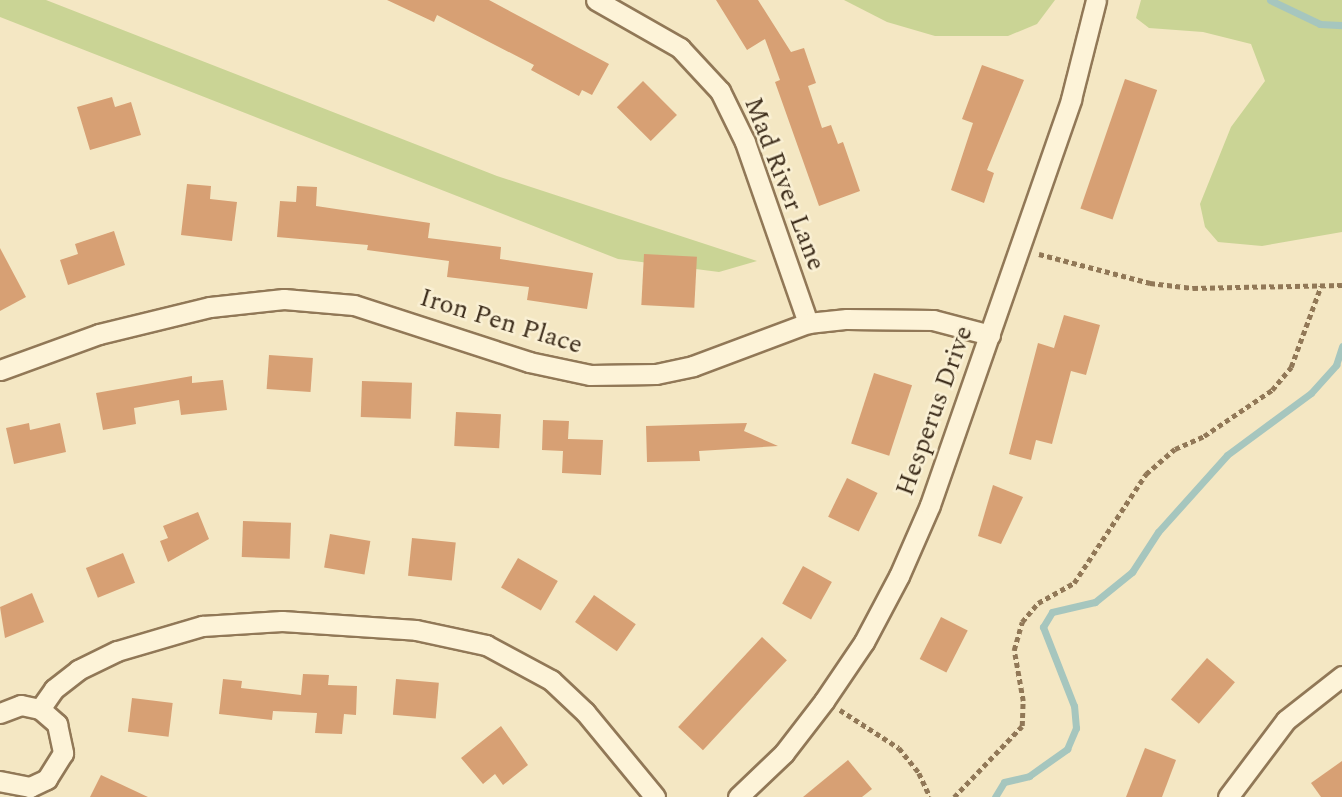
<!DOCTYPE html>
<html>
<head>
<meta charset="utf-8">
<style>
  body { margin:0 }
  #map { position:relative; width:1342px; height:797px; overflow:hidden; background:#f4e7c3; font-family:Spectral,serif }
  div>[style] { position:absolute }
  .green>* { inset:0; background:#cad495 }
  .stream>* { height:7px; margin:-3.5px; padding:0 3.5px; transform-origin:3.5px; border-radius:3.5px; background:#a6c6be }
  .building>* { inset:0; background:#d7a074; transform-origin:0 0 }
  .path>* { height:4.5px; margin-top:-2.25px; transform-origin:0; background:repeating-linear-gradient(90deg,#917857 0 5px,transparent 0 8.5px) }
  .roads { filter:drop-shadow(2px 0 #917857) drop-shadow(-2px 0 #917857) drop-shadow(0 2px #917857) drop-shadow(0 -2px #917857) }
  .minor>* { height:19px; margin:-9.5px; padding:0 9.5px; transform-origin:9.5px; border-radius:9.5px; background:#fdf3d8 }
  span { translate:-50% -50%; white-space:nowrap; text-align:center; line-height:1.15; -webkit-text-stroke:5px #faf0d4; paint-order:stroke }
  .street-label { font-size:26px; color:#3f2f1d }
</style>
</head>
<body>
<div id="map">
  <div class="green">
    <i style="clip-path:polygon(0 0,46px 0,497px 176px,757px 261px,719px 272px,618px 259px,0 17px)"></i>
    <i style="clip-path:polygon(844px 0,1055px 0,1037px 24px,1008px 36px,935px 36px,887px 22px)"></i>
    <i style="clip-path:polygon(1141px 0,1342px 0,1342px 232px,1262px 246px,1218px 242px,1205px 227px,1200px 204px,1231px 127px,1265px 81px,1251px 44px,1203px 32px,1149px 28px,1136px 18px)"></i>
  </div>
  <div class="stream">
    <i style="left:1270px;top:0;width:55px;rotate:25.6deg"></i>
    <i style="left:1320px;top:24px;width:22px;rotate:3deg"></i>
    <i style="left:995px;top:797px;width:17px;rotate:-59deg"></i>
    <i style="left:1004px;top:782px;width:26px;rotate:-13deg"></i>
    <i style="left:1029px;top:776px;width:47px;rotate:-35.4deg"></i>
    <i style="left:1067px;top:749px;width:23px;rotate:-67deg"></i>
    <i style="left:1076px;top:728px;width:22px;rotate:-95deg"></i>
    <i style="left:1074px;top:706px;width:85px;rotate:-111.4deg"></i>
    <i style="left:1043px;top:627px;width:17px;rotate:-59deg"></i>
    <i style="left:1052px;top:612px;width:44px;rotate:-13.1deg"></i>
    <i style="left:1095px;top:602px;width:48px;rotate:-39deg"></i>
    <i style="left:1132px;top:572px;width:48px;rotate:-57deg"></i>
    <i style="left:1158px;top:532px;width:103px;rotate:-48.1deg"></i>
    <i style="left:1227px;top:455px;width:104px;rotate:-36.4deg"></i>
    <i style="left:1311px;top:393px;width:38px;rotate:-48deg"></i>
    <i style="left:1336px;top:365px;width:20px;rotate:-72deg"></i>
  </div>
  <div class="building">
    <i style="clip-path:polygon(387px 0,489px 0,609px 64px,592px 95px,582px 90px,579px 96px,531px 70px,534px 65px,437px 15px,434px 22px)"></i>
    <i style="clip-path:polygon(716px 0,758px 0,791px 52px,804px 48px,816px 83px,808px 86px,822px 128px,831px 125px,838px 144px,843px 142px,860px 191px,819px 206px,775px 82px,780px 80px,765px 39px,747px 50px)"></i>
    <i style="clip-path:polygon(982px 65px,1024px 80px,987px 170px,994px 173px,984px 203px,951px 190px,973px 123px,962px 119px)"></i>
    <i style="left:1125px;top:79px;width:34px;height:137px;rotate:19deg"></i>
    <i style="left:643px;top:81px;width:48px;height:37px;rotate:45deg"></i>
    <i style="clip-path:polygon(112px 97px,115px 107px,131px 102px,141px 135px,90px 150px,77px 107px)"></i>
    <i style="clip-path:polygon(187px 184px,211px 186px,210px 199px,237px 202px,232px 241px,181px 235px)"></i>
    <i style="clip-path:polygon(297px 186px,317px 187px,316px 206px,430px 223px,428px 238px,501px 247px,500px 259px,593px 273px,587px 309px,527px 300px,529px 287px,447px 277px,449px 261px,367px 250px,368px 245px,277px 237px,280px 201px,296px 202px)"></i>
    <i style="clip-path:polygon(114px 231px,125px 265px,68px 285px,60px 260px,78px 254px,75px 244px)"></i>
    <i style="clip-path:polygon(0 248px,26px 297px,0 311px)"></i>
    <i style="left:644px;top:254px;width:53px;height:51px;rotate:3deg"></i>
    <i style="clip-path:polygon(1064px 315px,1100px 325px,1086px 375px,1071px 371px,1052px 444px,1036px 440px,1031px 460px,1009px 454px,1038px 343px,1054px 348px)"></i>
    <i style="left:269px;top:355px;width:44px;height:34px;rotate:4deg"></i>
    <i style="left:874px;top:373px;width:40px;height:74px;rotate:18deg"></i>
    <i style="clip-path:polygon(192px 376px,192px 383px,223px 380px,227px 410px,181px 415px,179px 400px,134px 408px,136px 424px,103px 430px,96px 393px)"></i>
    <i style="left:362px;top:381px;width:50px;height:36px;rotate:2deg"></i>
    <i style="left:456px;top:412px;width:45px;height:34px;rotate:3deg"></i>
    <i style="clip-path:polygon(543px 420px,569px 421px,568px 439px,603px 440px,601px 475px,562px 473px,563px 451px,542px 450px)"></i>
    <i style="clip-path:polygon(29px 423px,30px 430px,60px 423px,66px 452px,14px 464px,6px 428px)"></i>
    <i style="clip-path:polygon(747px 423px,744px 431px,778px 446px,699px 451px,700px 461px,647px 462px,646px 426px)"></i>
    <i style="left:847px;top:478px;width:34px;height:43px;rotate:26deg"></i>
    <i style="clip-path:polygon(993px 485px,1023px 497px,1001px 544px,978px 536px)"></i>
    <i style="clip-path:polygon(198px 512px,209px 539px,168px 562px,160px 541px,168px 538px,163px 526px)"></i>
    <i style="left:243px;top:521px;width:48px;height:36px;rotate:2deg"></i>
    <i style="left:330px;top:534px;width:41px;height:34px;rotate:10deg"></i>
    <i style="left:412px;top:538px;width:44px;height:38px;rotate:6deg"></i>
    <i style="left:123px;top:553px;width:32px;height:40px;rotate:68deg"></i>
    <i style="left:518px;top:558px;width:46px;height:34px;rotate:30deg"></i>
    <i style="left:803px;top:566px;width:33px;height:43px;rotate:29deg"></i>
    <i style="clip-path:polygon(32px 593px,44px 622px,5px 638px,0 607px)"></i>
    <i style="left:594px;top:595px;width:51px;height:33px;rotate:35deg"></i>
    <i style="left:941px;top:617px;width:30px;height:47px;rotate:27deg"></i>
    <i style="left:762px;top:637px;width:34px;height:123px;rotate:43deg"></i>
    <i style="left:1207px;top:658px;width:37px;height:55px;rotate:41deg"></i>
    <i style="clip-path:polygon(303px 674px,329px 675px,328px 685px,357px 686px,356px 715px,344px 714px,342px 734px,315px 733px,317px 713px,273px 711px,272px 720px,219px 714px,223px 679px,242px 681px,241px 688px,301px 695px)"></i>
    <i style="left:396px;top:679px;width:43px;height:36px;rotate:5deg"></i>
    <i style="left:132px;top:698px;width:41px;height:34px;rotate:7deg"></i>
    <i style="clip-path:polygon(501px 726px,528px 765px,503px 785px,495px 774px,483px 784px,461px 758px)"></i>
    <i style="clip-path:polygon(1145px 748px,1176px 760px,1162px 797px,1126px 797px)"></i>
    <i style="clip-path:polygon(848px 760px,872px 789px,862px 797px,803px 797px)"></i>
    <i style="clip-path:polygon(1342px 761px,1342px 797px,1321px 797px,1311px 783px)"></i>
    <i style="clip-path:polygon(101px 775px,148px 797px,90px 797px)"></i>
  </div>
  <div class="path">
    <i style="left:1039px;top:254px;width:115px;rotate:14.6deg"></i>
    <i style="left:1150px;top:283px;width:43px;rotate:6.6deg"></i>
    <i style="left:1193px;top:288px;width:149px;rotate:-1.2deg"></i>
    <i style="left:840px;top:710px;width:70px;rotate:32.8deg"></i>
    <i style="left:899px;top:748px;width:32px;rotate:51deg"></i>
    <i style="left:919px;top:773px;width:26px;rotate:65deg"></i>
    <i style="left:954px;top:797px;width:98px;rotate:-46.2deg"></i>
    <i style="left:1022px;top:726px;width:25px;rotate:-88deg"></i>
    <i style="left:1023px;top:701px;width:52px;rotate:-100deg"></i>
    <i style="left:1014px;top:650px;width:29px;rotate:-74deg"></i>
    <i style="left:1022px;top:622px;width:25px;rotate:-50deg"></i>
    <i style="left:1038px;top:603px;width:41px;rotate:-29.1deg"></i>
    <i style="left:1074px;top:583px;width:131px;rotate:-56.6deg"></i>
    <i style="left:1146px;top:474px;width:38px;rotate:-41deg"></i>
    <i style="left:1175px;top:449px;width:32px;rotate:-24deg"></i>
    <i style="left:1204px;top:436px;width:82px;rotate:-34.1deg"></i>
    <i style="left:1272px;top:390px;width:30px;rotate:-50deg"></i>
    <i style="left:1291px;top:367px;width:86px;rotate:-69.7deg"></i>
  </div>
  <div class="roads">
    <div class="minor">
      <i style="left:596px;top:0;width:97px;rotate:29.7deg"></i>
      <i style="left:680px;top:48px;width:59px;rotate:47.1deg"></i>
      <i style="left:720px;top:91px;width:57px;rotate:63.9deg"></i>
      <i style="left:745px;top:142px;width:192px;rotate:70.8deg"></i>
      <i style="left:0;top:370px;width:105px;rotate:-20deg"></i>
      <i style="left:99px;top:334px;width:114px;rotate:-13.7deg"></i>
      <i style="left:210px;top:307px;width:74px;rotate:-6.2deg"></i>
      <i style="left:284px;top:299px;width:70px;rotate:4.9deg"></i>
      <i style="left:354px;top:305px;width:184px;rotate:18deg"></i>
      <i style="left:529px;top:362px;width:62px;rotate:12deg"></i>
      <i style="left:590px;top:375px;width:66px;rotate:-0.9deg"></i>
      <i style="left:656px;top:374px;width:38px;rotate:-12deg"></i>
      <i style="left:693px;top:366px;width:123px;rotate:-20.5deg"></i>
      <i style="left:808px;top:323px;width:39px;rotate:-6deg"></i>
      <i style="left:847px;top:319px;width:86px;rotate:0.7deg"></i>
      <i style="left:933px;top:320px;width:59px;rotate:14.7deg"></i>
      <i style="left:40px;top:709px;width:24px;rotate:-55deg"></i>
      <i style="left:54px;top:689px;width:31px;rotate:-38deg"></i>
      <i style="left:78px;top:670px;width:43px;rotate:-26deg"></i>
      <i style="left:117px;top:651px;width:89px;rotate:-16.4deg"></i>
      <i style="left:202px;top:626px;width:80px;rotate:-3.6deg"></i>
      <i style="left:282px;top:621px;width:134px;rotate:3.8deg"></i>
      <i style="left:416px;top:630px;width:72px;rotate:12.1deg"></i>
      <i style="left:486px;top:645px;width:74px;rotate:28.3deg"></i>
      <i style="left:551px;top:680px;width:47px;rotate:43.3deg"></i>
      <i style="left:585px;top:712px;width:110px;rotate:50.5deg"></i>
      <i style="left:0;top:713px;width:22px;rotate:-21deg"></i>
      <i style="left:21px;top:705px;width:19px;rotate:12deg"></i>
      <i style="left:40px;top:709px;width:23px;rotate:41deg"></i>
      <i style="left:57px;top:724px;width:30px;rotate:78deg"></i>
      <i style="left:63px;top:753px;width:31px;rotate:122deg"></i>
      <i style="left:47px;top:779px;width:19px;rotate:155deg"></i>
      <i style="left:30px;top:787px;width:31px;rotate:-169deg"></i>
      <i style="left:738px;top:797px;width:64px;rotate:-43.7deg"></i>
      <i style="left:784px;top:753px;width:66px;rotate:-52.4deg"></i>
      <i style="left:824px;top:701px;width:71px;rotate:-55.9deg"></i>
      <i style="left:864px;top:642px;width:75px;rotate:-62.1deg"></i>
      <i style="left:899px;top:576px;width:77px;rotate:-66.4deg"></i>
      <i style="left:930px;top:505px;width:430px;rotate:-70.8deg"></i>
      <i style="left:1071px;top:99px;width:102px;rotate:-75.8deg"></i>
      <i style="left:1228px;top:797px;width:96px;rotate:-53deg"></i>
      <i style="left:1286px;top:720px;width:71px;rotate:-38.2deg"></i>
    </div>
  </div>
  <div class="street-label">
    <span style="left:784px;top:184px;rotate:69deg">Mad River Lane</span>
    <span style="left:501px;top:322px;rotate:17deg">Iron Pen Place</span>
    <span style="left:935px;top:411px;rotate:-70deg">Hesperus Drive</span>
  </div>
</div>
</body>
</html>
